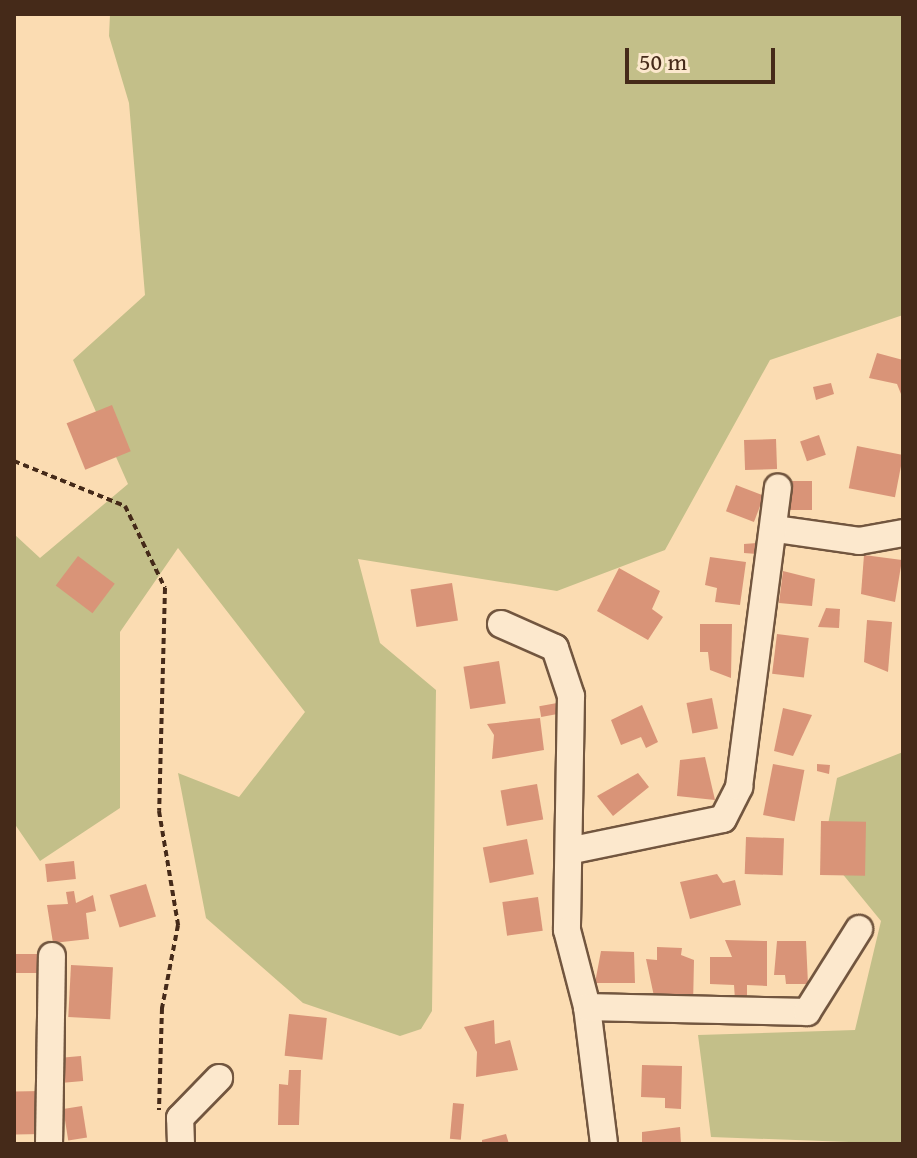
<!DOCTYPE html>
<html>
<head>
<meta charset="utf-8">
<style>
  body { margin:0 }
  #map { position:relative; width:917px; height:1158px; overflow:hidden; background:#fbdcb2; font-family:"Gentium Book Plus",serif }
  div>[style] { position:absolute }
  .green>* { inset:0; background:#c3bf89 }
  .building>* { inset:0; background:#d99478; transform-origin:0 0 }
  .path>* { height:4px; margin-top:-2px; transform-origin:0; background:repeating-linear-gradient(90deg,#452a19 0 6px,transparent 0 10px) }
  .roads { filter:drop-shadow(2px 0 #72563f) drop-shadow(-2px 0 #72563f) drop-shadow(0 2px #72563f) drop-shadow(0 -2px #72563f) }
  .minor>* { height:26px; margin:-13px; padding:0 13px; transform-origin:13px; border-radius:13px; background:#fce8cd }
  span { translate:-50% -50%; white-space:nowrap; text-align:center; line-height:1.15; -webkit-text-stroke:6px #fce8cd; paint-order:stroke }
  .frame { position:absolute; inset:0; border:16px solid #452a19; pointer-events:none }
  .scale { position:absolute; left:625px; top:48px; width:150px; height:36px; box-sizing:border-box; border:4px solid #452a19; border-top:0; padding-left:10px; font-size:24px; line-height:28px; white-space:nowrap; color:#452a19; -webkit-text-stroke:6px #fce8cd; paint-order:stroke }
</style>
</head>
<body>
<div id="map">
  <div class="green">
    <i style="clip-path:polygon(110px 14px,903px 14px,903px 315px,770px 360px,665px 550px,557px 591px,358px 559px,380px 643px,436px 690px,432px 1011px,421px 1029px,400px 1036px,303px 1003px,206px 918px,178px 773px,239px 797px,305px 712px,178px 548px,120px 632px,120px 808px,40px 861px,14px 823px,14px 534px,40px 558px,128px 484px,73px 360px,145px 295px,129px 103px,109px 36px)"></i>
    <i style="clip-path:polygon(903px 752px,903px 1144px,711px 1137px,698px 1035px,855px 1030px,881px 921px,823px 850px,837px 778px)"></i>
  </div>
  <div class="building">
    <i style="clip-path:polygon(877px 353px,903px 360px,903px 399px,897px 384px,869px 378px)"></i>
    <i style="clip-path:polygon(831px 383px,834px 394px,816px 400px,813px 387px)"></i>
    <i style="left:112px;top:405px;width:50px;height:49px;rotate:68deg"></i>
    <i style="left:819px;top:435px;width:21px;height:20px;rotate:71deg"></i>
    <i style="left:776px;top:439px;width:30px;height:32px;rotate:88deg"></i>
    <i style="left:857px;top:446px;width:47px;height:43px;rotate:11deg"></i>
    <i style="left:790px;top:481px;width:22px;height:29px"></i>
    <i style="left:736px;top:485px;width:30px;height:28px;rotate:21deg"></i>
    <i style="clip-path:polygon(757px 543px,757px 554px,744px 553px,744px 544px)"></i>
    <i style="clip-path:polygon(864px 555px,902px 560px,895px 602px,861px 594px)"></i>
    <i style="left:78px;top:556px;width:46px;height:37px;rotate:37deg"></i>
    <i style="clip-path:polygon(710px 557px,746px 562px,740px 605px,715px 602px,717px 588px,705px 585px)"></i>
    <i style="clip-path:polygon(619px 568px,660px 591px,652px 609px,663px 617px,648px 640px,597px 611px)"></i>
    <i style="clip-path:polygon(783px 571px,815px 579px,812px 606px,779px 603px)"></i>
    <i style="left:452px;top:583px;width:38px;height:42px;rotate:81deg"></i>
    <i style="clip-path:polygon(826px 608px,840px 609px,839px 628px,818px 627px)"></i>
    <i style="clip-path:polygon(867px 620px,892px 622px,888px 672px,864px 662px)"></i>
    <i style="clip-path:polygon(700px 624px,732px 624px,731px 678px,710px 670px,708px 652px,700px 652px)"></i>
    <i style="left:777px;top:634px;width:32px;height:40px;rotate:7deg"></i>
    <i style="left:499px;top:661px;width:43px;height:36px;rotate:81deg"></i>
    <i style="left:712px;top:698px;width:31px;height:26px;rotate:79deg"></i>
    <i style="left:557px;top:703px;width:11px;height:18px;rotate:80deg"></i>
    <i style="clip-path:polygon(642px 705px,658px 742px,646px 748px,641px 737px,621px 745px,611px 720px)"></i>
    <i style="clip-path:polygon(783px 708px,812px 715px,793px 756px,774px 751px)"></i>
    <i style="clip-path:polygon(540px 718px,544px 750px,492px 759px,494px 735px,487px 724px)"></i>
    <i style="clip-path:polygon(705px 757px,715px 800px,677px 796px,680px 760px)"></i>
    <i style="left:773px;top:764px;width:32px;height:52px;rotate:11deg"></i>
    <i style="clip-path:polygon(817px 764px,830px 765px,829px 774px,817px 771px)"></i>
    <i style="clip-path:polygon(638px 773px,649px 787px,613px 816px,597px 796px)"></i>
    <i style="left:537px;top:784px;width:36px;height:37px;rotate:80deg"></i>
    <i style="left:821px;top:821px;width:45px;height:54px;rotate:1deg"></i>
    <i style="left:746px;top:837px;width:38px;height:37px;rotate:2deg"></i>
    <i style="left:527px;top:839px;width:36px;height:45px;rotate:79deg"></i>
    <i style="left:74px;top:861px;width:18px;height:29px;rotate:84deg"></i>
    <i style="clip-path:polygon(717px 874px,723px 883px,735px 880px,741px 905px,690px 919px,680px 882px)"></i>
    <i style="left:146px;top:884px;width:34px;height:38px;rotate:73deg"></i>
    <i style="clip-path:polygon(74px 891px,76px 903px,93px 895px,96px 911px,86px 913px,89px 939px,53px 943px,47px 905px,68px 904px,66px 892px)"></i>
    <i style="left:538px;top:897px;width:34px;height:36px;rotate:82deg"></i>
    <i style="clip-path:polygon(725px 940px,767px 941px,767px 986px,747px 985px,747px 1000px,735px 1000px,734px 985px,710px 984px,710px 957px,732px 957px)"></i>
    <i style="clip-path:polygon(777px 941px,806px 941px,808px 984px,786px 984px,785px 975px,774px 975px)"></i>
    <i style="clip-path:polygon(657px 947px,682px 948px,681px 955px,694px 960px,693px 1006px,655px 1001px,646px 959px,657px 960px)"></i>
    <i style="clip-path:polygon(601px 951px,634px 952px,635px 983px,595px 983px)"></i>
    <i style="left:14px;top:954px;width:25px;height:19px"></i>
    <i style="left:71px;top:965px;width:42px;height:52px;rotate:3deg"></i>
    <i style="left:289px;top:1014px;width:38px;height:42px;rotate:6deg"></i>
    <i style="clip-path:polygon(494px 1020px,495px 1044px,510px 1040px,518px 1070px,476px 1077px,477px 1052px,464px 1027px)"></i>
    <i style="left:81px;top:1056px;width:25px;height:20px;rotate:85deg"></i>
    <i style="clip-path:polygon(642px 1065px,682px 1066px,681px 1109px,665px 1108px,665px 1098px,641px 1097px)"></i>
    <i style="clip-path:polygon(289px 1070px,301px 1070px,299px 1125px,278px 1125px,279px 1084px,288px 1085px)"></i>
    <i style="left:42px;top:1091px;width:43px;height:28px;rotate:89deg"></i>
    <i style="left:453px;top:1103px;width:11px;height:36px;rotate:5deg"></i>
    <i style="left:82px;top:1106px;width:32px;height:19px;rotate:81deg"></i>
    <i style="clip-path:polygon(680px 1127px,681px 1144px,642px 1144px,642px 1132px)"></i>
    <i style="clip-path:polygon(506px 1134px,509px 1144px,482px 1144px,482px 1140px)"></i>
  </div>
  <div class="path">
    <i style="left:14px;top:461px;width:120px;rotate:22.1deg"></i>
    <i style="left:125px;top:506px;width:91px;rotate:64deg"></i>
    <i style="left:165px;top:588px;width:223px;rotate:91.5deg"></i>
    <i style="left:159px;top:811px;width:116px;rotate:80.5deg"></i>
    <i style="left:178px;top:925px;width:85px;rotate:100.9deg"></i>
    <i style="left:162px;top:1008px;width:102px;rotate:91.7deg"></i>
  </div>
  <div class="roads">
    <div class="minor">
      <i style="left:776px;top:529px;width:84px;rotate:8.2deg"></i>
      <i style="left:859px;top:541px;width:45px;rotate:-10.3deg"></i>
      <i style="left:501px;top:624px;width:59px;rotate:24deg"></i>
      <i style="left:555px;top:648px;width:51px;rotate:71.6deg"></i>
      <i style="left:571px;top:696px;width:234px;rotate:91deg"></i>
      <i style="left:567px;top:930px;width:80px;rotate:75.4deg"></i>
      <i style="left:587px;top:1007px;width:138px;rotate:82.9deg"></i>
      <i style="left:573px;top:850px;width:153px;rotate:-11.7deg"></i>
      <i style="left:723px;top:819px;width:36px;rotate:-63deg"></i>
      <i style="left:739px;top:787px;width:302px;rotate:-82.6deg"></i>
      <i style="left:587px;top:1007px;width:220px;rotate:1.3deg"></i>
      <i style="left:807px;top:1012px;width:98px;rotate:-57.9deg"></i>
      <i style="left:49px;top:1144px;width:188px;rotate:-89.1deg"></i>
      <i style="left:181px;top:1144px;width:26px;rotate:-92deg"></i>
      <i style="left:180px;top:1118px;width:56px;rotate:-45.7deg"></i>
    </div>
  </div>
  <div class="frame"></div>
  <div class="scale">50 m</div>
</div>
</body>
</html>
